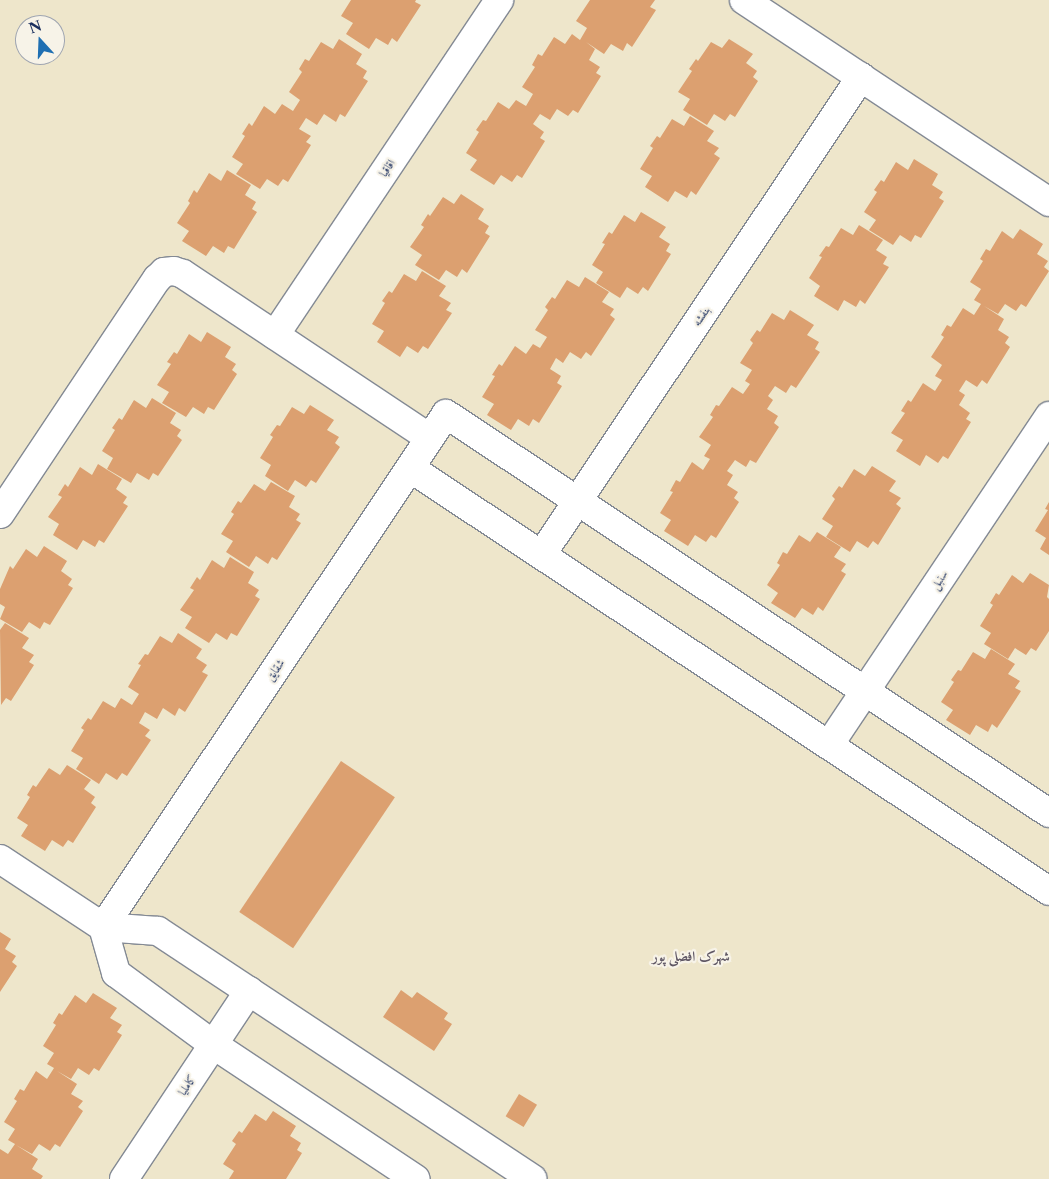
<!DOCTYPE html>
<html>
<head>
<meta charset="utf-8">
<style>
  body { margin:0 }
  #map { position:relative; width:1049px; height:1179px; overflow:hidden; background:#eee6cb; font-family:"Libre Caslon Text",Amiri,serif }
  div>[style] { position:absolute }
  .building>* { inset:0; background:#dca070; transform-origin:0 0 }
  .roads { filter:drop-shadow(1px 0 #848a94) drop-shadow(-1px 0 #848a94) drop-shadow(0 1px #848a94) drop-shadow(0 -1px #848a94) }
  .minor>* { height:28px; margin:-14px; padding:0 14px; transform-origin:14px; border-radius:14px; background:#fff }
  span { translate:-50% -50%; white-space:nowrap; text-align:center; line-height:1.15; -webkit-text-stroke:4.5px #f7f3e8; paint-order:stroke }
  .street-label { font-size:12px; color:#1b2f5e }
  .neighbourhood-label { font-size:14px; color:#5f5764; font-weight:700 }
  .north { position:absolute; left:15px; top:15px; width:50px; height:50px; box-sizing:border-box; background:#f7f3e8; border:1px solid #9fa5b1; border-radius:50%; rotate:340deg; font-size:14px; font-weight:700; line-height:20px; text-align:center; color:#1b2f5e }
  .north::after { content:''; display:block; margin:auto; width:18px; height:22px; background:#1f6fb2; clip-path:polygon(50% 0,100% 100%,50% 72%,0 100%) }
</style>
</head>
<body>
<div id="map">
  <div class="building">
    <i style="clip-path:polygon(351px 0,416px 0,415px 2px,421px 5px,397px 42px,392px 38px,388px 45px,376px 38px,369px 49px,346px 34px,353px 23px,341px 16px)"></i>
    <i style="clip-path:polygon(590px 0,655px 0,650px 7px,656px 10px,632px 47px,627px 43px,623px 51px,611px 44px,604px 54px,586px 42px,595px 49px,589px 60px,600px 67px,596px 73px,601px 76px,578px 113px,573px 110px,568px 116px,557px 109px,550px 120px,540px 114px,533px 124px,544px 132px,540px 138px,545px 141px,522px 178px,517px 175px,512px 182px,501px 175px,494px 185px,470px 170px,477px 160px,466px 153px,479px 132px,476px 130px,483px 120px,486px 121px,498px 102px,509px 109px,516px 100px,526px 106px,533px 94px,522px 87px,535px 67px,532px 65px,538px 54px,542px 56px,554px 37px,565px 44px,572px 34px,580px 40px,587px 28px,576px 21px)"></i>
    <i style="clip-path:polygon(339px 39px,362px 54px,356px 64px,367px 71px,363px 78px,368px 81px,345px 117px,340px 114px,336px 122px,324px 114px,317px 125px,306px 118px,299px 129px,311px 136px,306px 142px,311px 145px,288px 182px,283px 179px,278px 186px,267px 179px,260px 189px,236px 174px,243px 164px,232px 157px,245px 136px,242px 134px,249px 123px,252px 126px,264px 106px,275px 114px,282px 104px,293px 111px,300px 100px,289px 92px,302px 72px,299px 69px,305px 59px,309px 61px,321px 42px,333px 49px)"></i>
    <i style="clip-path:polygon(729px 39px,753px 54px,746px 63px,757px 71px,753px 77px,758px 81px,735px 117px,730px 114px,725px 121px,714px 114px,707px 125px,683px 110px,690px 99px,678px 92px,692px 71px,689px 69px,696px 59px,698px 61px,711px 42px,722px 48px)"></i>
    <i style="clip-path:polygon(690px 116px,714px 131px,707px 141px,719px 148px,714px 154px,720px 158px,696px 195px,691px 191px,687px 198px,675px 191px,668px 202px,645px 187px,652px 176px,640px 169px,653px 148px,650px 146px,657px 136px,660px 138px,672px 119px,684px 126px)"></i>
    <i style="clip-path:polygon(914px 159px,938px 174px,932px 185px,943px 192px,939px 198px,944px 201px,921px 238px,915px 235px,911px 242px,900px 235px,893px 245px,869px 230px,876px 220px,864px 212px,877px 192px,874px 190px,881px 180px,884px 182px,896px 162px,908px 170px)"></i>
    <i style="clip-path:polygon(227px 170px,251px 185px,245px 195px,256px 202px,252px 209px,257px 212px,234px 249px,228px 246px,224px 253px,213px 246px,206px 256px,182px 241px,189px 231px,177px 223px,190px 203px,188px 201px,194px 190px,197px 193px,209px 173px,221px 181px)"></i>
    <i style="clip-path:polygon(461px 194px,484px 209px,478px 219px,489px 226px,485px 233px,490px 236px,467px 273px,462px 269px,457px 277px,446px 270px,439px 280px,415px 265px,422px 255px,410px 247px,424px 227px,421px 225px,428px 214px,430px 216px,443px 197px,454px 204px)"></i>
    <i style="clip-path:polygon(641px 212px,666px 227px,659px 237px,670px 244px,666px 251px,671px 254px,648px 291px,643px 287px,638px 294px,627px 287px,620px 298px,596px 283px,603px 272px,592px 265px,605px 244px,602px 243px,609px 232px,612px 234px,624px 215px,635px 222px)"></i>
    <i style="clip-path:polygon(859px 225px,883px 240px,876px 250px,887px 257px,883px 264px,889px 267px,865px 304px,860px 300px,856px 307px,844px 300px,838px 311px,814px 296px,820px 286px,809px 278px,822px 257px,819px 256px,826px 246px,829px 247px,841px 228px,853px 235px)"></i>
    <i style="clip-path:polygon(1020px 229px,1043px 244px,1037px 254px,1048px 261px,1044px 267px,1049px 271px,1026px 307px,1021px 304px,1016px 311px,1005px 304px,998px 314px,984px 306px,1004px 319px,998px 330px,1009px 337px,1005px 343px,1010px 347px,987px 384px,982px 380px,977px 387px,966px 380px,959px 391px,965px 395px,959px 405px,970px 413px,966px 419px,971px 422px,948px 459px,943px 456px,938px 463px,926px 455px,920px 466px,896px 451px,903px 440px,891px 433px,905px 413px,901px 411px,908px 400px,911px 402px,923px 383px,935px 391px,942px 380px,935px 376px,942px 365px,931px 357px,944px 337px,941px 335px,947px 325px,951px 327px,963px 308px,974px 315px,981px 304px,974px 300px,981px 289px,970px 282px,983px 261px,980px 259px,986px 249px,990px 251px,1002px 231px,1013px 239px)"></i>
    <i style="clip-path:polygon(422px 271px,446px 286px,439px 296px,451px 303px,446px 310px,452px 313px,428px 349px,423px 346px,418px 353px,407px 346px,400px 357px,377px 342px,384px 331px,372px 324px,385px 303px,382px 301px,389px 291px,392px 293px,404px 274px,416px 281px)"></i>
    <i style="clip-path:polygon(585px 277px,609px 292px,602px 302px,614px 309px,610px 315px,615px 319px,591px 356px,586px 352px,581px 359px,570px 352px,563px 363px,556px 358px,550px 369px,561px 376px,557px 383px,562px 386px,539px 423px,533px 419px,529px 426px,518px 419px,511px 430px,487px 415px,494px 404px,482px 397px,495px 376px,492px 375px,499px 364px,502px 366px,515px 346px,526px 354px,533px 344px,540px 348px,547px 337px,535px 330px,548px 310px,545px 307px,552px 297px,555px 299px,567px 280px,579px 287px)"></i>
    <i style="clip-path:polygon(790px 310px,814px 325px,807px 335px,819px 342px,815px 349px,820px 352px,796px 388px,791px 385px,786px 393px,775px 386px,768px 396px,773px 400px,767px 409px,778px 416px,774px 423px,779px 427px,756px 463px,750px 460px,746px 467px,735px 460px,727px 471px,733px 475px,727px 485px,738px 492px,734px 498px,739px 502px,716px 538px,711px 535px,706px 542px,695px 535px,688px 546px,664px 531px,671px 520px,660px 513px,673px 492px,670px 491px,676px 480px,680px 482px,692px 462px,703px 470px,710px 459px,704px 456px,711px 445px,699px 437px,713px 417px,710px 415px,716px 405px,719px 406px,732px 387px,743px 394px,750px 384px,745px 381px,752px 370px,740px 363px,753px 343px,750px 340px,757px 330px,760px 332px,772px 313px,784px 320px)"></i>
    <i style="clip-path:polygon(207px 332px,231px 347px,225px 357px,236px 364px,232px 370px,237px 374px,214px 410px,208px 407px,204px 414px,193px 407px,186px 417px,162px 403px,169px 392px,157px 385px,171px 364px,167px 362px,174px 352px,177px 354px,189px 334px,201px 342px)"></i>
    <i style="clip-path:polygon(152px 398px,176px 413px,170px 423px,181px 430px,177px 436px,182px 440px,158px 476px,153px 473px,149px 480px,137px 473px,131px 483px,107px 469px,113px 458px,102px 451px,115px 430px,112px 428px,119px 418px,122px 420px,134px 400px,146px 408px)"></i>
    <i style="clip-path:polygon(310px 405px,334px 420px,327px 430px,339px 437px,335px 443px,340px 447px,316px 483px,311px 480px,306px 487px,295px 480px,288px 491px,265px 476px,271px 465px,260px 458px,273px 437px,270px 435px,277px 425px,280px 426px,292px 407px,304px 414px)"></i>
    <i style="clip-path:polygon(98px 464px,122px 479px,116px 489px,127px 497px,123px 503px,128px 506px,104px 543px,99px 540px,95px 547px,83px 540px,77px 550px,53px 535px,59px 524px,48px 517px,62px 497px,58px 495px,65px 484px,68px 487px,80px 467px,92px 475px)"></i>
    <i style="clip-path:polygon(872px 466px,896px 481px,889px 491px,901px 498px,896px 504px,901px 508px,878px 545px,873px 541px,868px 548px,857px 541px,850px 552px,826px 537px,833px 526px,822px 519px,835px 499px,832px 496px,839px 486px,842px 488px,854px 469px,865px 476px)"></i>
    <i style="clip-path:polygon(271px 482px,295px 496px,289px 507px,300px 514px,296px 520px,301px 523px,277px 560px,272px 557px,268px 564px,256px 556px,249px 567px,226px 552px,233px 541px,221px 534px,234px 514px,231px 512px,238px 501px,241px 503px,254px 484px,265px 491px)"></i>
    <i style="clip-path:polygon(1049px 502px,1049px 555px,1040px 549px,1046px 538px,1035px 531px,1048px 510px,1045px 509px)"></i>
    <i style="clip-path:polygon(817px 532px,841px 547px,834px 557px,846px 564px,841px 571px,846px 574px,823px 611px,818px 607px,813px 615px,802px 608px,795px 618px,771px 603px,778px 593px,767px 585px,780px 565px,777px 563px,783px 552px,787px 554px,799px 535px,810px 542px)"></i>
    <i style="clip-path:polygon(44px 546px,67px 561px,61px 571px,72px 579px,68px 585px,73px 588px,50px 625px,44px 622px,40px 629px,29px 622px,22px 632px,0 619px,5px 607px,0 604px,0 589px,10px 566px,13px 569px,26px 549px,37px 557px)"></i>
    <i style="clip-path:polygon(230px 557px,254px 572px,248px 583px,259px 590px,255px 596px,260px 599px,237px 636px,231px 633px,227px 640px,216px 633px,209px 643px,185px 628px,192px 617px,180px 610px,194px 590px,190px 588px,197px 577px,200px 580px,212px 560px,224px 568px)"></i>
    <i style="clip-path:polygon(1030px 573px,1049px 585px,1047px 597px,1049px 599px,1049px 631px,1036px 651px,1031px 648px,1026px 655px,1015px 648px,1008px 659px,984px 644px,991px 633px,980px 626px,993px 605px,990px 603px,996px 593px,999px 595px,1012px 575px,1023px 583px)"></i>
    <i style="clip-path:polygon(5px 623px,29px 638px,22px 648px,34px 655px,29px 662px,34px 665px,11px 701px,6px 698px,1px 705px,0 630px)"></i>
    <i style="clip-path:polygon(178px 633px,202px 649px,196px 658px,207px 665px,202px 672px,208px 675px,185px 712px,179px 708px,175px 716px,163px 708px,157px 719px,145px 712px,139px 723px,150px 730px,145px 736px,151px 740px,127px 776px,122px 773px,117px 780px,106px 773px,99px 784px,76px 769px,83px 758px,71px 751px,84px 730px,81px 728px,88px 718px,91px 720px,103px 701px,115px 708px,121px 698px,132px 705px,139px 694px,128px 687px,141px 665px,138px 664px,145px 654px,148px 655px,160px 636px,172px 643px)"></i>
    <i style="clip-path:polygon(991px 649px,1015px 664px,1008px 674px,1020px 681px,1015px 688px,1021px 691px,997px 728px,992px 724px,988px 732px,976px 725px,970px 735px,946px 720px,953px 710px,941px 702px,954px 682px,951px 680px,958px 670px,961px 671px,973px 652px,985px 659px)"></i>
    <i style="left:341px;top:761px;width:65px;height:182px;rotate:34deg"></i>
    <i style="clip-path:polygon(67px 765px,91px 780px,84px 789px,95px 797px,91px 803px,96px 807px,73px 843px,68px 840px,63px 847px,52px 840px,45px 851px,21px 836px,28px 825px,17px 818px,30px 797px,27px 795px,33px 785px,36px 787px,49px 768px,60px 775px)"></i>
    <i style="clip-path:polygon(0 932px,11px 939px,5px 949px,16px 956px,12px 962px,17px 966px,0 992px)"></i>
    <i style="clip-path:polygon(401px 990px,412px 998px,417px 992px,448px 1013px,444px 1019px,452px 1024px,434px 1051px,383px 1017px)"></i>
    <i style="clip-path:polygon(93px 993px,117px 1008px,110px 1018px,122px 1025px,117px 1032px,122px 1035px,99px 1071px,94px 1068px,89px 1075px,78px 1068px,71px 1079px,57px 1071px,77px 1084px,71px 1094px,83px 1101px,78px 1107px,83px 1111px,60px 1147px,55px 1144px,50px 1151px,39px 1144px,32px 1154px,16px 1145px,38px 1159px,32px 1169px,43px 1176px,41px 1179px,0 1179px,0 1149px,8px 1154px,15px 1144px,8px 1140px,15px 1129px,4px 1122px,17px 1101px,14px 1099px,20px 1089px,24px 1091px,36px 1071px,47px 1079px,54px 1068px,47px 1064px,54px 1053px,43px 1046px,56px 1025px,53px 1023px,59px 1013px,62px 1015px,75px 995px,86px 1003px)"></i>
    <i style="left:519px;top:1094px;width:21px;height:26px;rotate:31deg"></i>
    <i style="clip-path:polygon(273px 1111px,296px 1126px,290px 1136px,301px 1143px,297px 1150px,302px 1153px,286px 1179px,229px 1179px,234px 1171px,223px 1164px,236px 1144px,232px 1141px,239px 1131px,242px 1133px,255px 1114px,266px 1121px)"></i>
  </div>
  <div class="roads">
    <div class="minor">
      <i style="left:744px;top:0;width:366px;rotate:33.5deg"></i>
      <i style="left:275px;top:335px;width:403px;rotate:-56.2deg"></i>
      <i style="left:410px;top:468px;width:766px;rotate:33.5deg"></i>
      <i style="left:0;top:514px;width:283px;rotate:-56.3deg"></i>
      <i style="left:157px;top:279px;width:10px;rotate:-45deg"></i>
      <i style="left:164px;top:272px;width:10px;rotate:-6deg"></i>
      <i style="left:174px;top:271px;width:9px;rotate:18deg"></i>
      <i style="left:183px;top:274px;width:296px;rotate:33.6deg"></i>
      <i style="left:542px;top:554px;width:574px;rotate:-56.23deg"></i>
      <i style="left:829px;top:745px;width:396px;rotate:-56.2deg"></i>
      <i style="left:0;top:859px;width:123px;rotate:33.4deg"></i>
      <i style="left:103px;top:927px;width:55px;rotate:4.2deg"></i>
      <i style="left:158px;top:931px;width:449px;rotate:33.5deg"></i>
      <i style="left:103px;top:927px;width:617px;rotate:-56.23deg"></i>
      <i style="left:446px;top:414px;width:723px;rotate:33.49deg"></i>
      <i style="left:103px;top:927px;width:48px;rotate:74.2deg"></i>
      <i style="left:116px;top:973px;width:122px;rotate:36.3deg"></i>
      <i style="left:214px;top:1045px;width:242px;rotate:33.6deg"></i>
      <i style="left:124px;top:1179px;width:226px;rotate:-56.4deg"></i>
    </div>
  </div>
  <div class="street-label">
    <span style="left:387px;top:168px;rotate:-56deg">اقاقیا</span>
    <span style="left:701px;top:316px;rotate:-56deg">بنفشه</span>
    <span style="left:939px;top:580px;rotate:-56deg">سنبل</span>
    <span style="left:275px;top:670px;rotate:-56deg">شقایق</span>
    <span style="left:187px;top:1085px;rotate:-56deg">کاملیا</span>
  </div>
  <div class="neighbourhood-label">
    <span style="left:691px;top:956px">شهرک افضلی ‌پور</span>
  </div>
  <div class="north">N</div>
</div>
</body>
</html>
